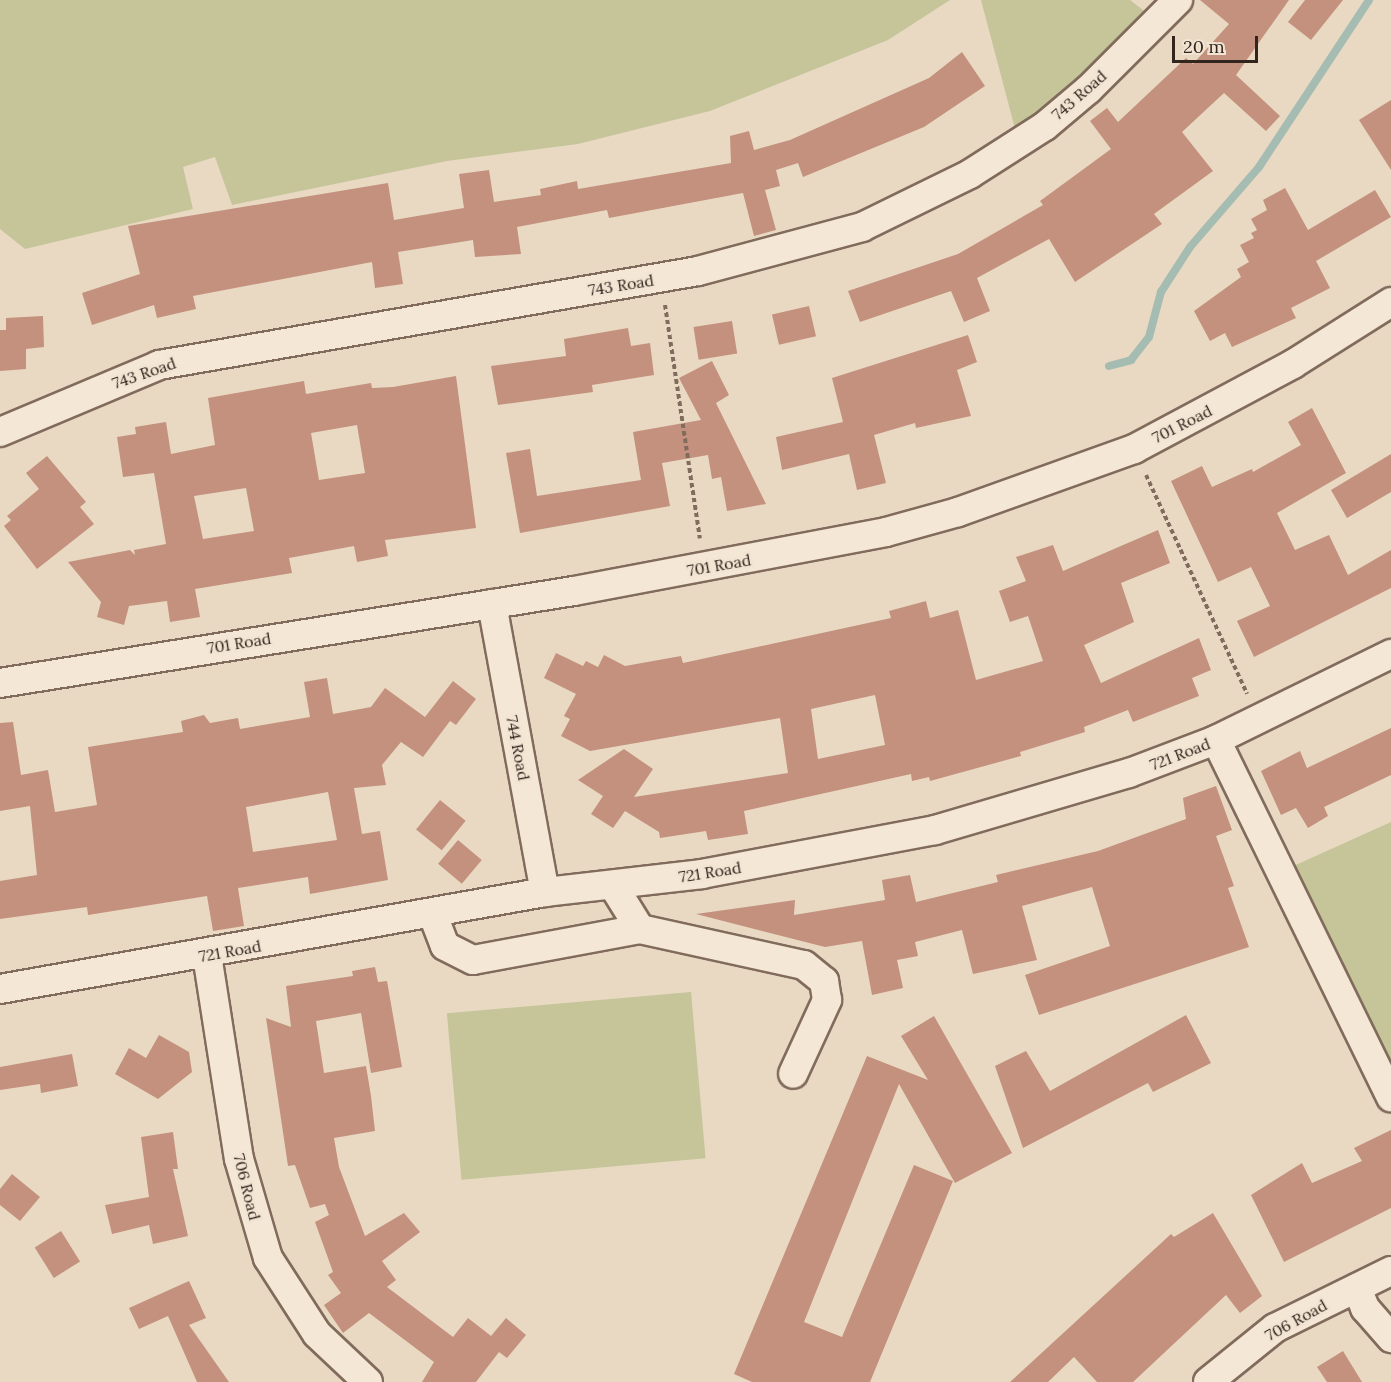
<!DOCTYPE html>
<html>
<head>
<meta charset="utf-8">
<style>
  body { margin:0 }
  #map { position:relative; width:1391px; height:1382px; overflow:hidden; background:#e9d9c3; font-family:Lora,serif }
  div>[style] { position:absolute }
  .green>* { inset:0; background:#c5c599; transform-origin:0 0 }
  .stream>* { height:8px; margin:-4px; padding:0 4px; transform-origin:4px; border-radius:4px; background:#a5bcb2 }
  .building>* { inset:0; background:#c3917d; transform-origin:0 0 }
  .path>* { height:4px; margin-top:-2px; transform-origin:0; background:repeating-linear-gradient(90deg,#816b5c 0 4.5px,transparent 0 7.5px) }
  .roads { filter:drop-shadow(2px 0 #816b5c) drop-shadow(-2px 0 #816b5c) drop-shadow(0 2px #816b5c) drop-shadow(0 -2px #816b5c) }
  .minor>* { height:28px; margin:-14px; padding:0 14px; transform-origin:14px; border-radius:14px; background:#f5e7d5 }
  span { translate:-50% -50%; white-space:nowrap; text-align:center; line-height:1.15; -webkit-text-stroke:5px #f1e4d2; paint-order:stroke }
  .street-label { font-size:16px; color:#32251e }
  .scale { position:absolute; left:1172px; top:36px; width:86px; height:27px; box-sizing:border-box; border:3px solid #32251e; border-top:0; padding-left:8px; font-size:18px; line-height:21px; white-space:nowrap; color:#32251e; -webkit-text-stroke:4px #f1e4d2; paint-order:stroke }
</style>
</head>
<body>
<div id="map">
  <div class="green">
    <i style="clip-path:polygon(0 0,950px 0,888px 40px,710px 111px,578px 144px,447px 161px,232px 205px,215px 157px,183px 167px,193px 209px,25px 249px,0 229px)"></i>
    <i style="clip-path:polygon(981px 0,1130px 0,1156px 20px,1018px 140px)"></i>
    <i style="clip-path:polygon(1391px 822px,1391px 1102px,1278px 873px)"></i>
    <i style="left:691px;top:992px;width:167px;height:245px;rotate:85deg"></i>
  </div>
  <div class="stream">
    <i style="left:1109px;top:366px;width:23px;rotate:-15deg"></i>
    <i style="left:1131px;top:360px;width:29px;rotate:-52deg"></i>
    <i style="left:1149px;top:337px;width:47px;rotate:-75.1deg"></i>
    <i style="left:1161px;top:292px;width:54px;rotate:-57.2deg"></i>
    <i style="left:1190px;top:247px;width:106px;rotate:-49.2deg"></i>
    <i style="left:1259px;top:167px;width:200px;rotate:-56.6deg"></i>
  </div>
  <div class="building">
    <i style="clip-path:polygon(1200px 0,1289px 0,1236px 75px,1280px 116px,1266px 131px,1224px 93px,1182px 132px,1213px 171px,1154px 214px,1162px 224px,1075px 282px,1049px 239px,977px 278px,990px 311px,964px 322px,951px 291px,860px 322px,848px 291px,958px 254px,1043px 205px,1040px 201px,1111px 149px,1090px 121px,1107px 108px,1118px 122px,1186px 58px,1193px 64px,1229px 24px)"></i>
    <i style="clip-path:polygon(1305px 0,1343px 0,1311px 40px,1288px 22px)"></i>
    <i style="clip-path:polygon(962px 52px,985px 86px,924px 127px,803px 177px,798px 163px,776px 170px,780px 186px,765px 190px,776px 230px,754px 236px,743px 193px,609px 218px,607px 210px,517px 227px,521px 254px,475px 257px,473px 240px,398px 252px,403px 284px,375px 288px,372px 262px,193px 296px,196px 309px,157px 318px,154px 305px,92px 325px,82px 293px,140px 274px,128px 226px,388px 183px,394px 220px,464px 208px,459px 174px,489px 170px,494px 202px,541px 195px,540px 189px,577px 181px,578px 189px,731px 163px,730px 136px,749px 131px,754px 150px,790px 140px,929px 78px)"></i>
    <i style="clip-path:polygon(1391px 100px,1391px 170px,1359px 120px)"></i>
    <i style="clip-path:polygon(1285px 188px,1308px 230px,1375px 190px,1391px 217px,1316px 261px,1330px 288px,1291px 308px,1296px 318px,1232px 347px,1225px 333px,1210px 341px,1194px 311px,1241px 277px,1237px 269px,1249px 262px,1240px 245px,1254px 238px,1251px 233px,1257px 230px,1251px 219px,1267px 210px,1263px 200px)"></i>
    <i style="left:809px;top:306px;width:31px;height:38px;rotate:77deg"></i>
    <i style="clip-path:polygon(43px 316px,44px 347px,26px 349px,26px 369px,0 371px,0 330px,6px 330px,6px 318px)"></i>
    <i style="left:732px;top:321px;width:33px;height:39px;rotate:81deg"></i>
    <i style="clip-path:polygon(628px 328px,631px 346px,650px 343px,654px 375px,592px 385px,593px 392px,498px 405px,491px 366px,566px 356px,564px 339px)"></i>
    <i style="clip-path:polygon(968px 335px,977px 362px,957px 370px,971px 416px,916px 428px,915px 423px,874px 435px,886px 483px,857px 490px,849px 454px,782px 470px,776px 437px,843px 422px,832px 378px)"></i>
    <i style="clip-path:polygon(712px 361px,729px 395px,716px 403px,766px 504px,727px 511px,721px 477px,712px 479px,708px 455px,662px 463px,670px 506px,520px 533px,506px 453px,530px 449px,537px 496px,641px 480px,633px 432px,701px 420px,679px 378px)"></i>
    <i style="clip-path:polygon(evenodd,456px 376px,476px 528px,385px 540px,388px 556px,357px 562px,354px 546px,289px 558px,292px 573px,195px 589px,200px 617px,170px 622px,167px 601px,129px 606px,124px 625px,97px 617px,101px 602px,68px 562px,130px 550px,135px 555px,134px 550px,166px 544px,154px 473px,123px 477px,117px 437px,136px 434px,135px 427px,166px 422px,171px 454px,215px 445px,208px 398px,304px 381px,306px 394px,371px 383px,372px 388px,393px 387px,456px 376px,357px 425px,365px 473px,319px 480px,311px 433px,357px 425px,456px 376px,246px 488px,254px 531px,203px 539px,194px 496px,246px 488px)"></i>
    <i style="clip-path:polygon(1312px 408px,1346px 473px,1277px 513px,1295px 550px,1329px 535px,1348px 575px,1391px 550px,1391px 588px,1254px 657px,1237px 621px,1270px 606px,1251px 567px,1218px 582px,1171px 481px,1202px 466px,1212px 487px,1252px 469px,1253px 472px,1301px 445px,1288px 422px)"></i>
    <i style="clip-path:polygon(1391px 454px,1391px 492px,1347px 518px,1331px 490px)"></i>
    <i style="clip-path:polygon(47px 456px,86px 502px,80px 507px,94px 524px,37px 569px,4px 526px,11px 520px,7px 516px,39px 489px,26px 473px)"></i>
    <i style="clip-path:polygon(evenodd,1158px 530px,1170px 563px,1121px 583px,1134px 622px,1084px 645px,1101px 683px,1199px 638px,1211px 670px,1192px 678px,1199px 696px,1133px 722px,1128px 710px,1084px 727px,1085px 732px,1020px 752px,1021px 756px,930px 781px,929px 777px,912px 781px,911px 774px,744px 811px,748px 834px,708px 840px,706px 831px,660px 838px,659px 832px,625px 811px,613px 828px,591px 814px,603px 796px,578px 780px,624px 749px,653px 769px,634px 797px,788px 773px,780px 718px,590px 751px,561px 736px,570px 719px,564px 716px,576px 694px,544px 678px,556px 653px,583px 666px,586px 661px,598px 667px,604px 655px,625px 666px,681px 656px,683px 663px,891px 618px,889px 611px,926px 601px,930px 618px,958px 610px,976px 680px,1043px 661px,1028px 616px,1010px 622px,999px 591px,1026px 581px,1016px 557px,1053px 545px,1063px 571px,1158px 530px,875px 695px,885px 745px,818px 759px,811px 709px,875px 695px)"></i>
    <i style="clip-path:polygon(evenodd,327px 678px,333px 714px,371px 707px,385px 688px,425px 717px,453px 681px,476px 699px,456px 725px,450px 721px,423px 757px,401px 742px,382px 765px,386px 785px,354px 788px,362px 834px,380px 831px,388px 880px,310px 894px,308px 877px,238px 888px,244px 926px,213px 931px,207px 896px,88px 915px,87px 907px,0 919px,0 881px,37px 875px,30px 806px,0 811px,0 723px,13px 722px,21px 775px,48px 770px,55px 812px,97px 805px,88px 747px,183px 732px,181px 721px,204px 715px,210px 723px,238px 718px,240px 729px,310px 717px,304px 682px,327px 678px,328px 792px,337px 840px,253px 852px,246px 807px,328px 792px)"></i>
    <i style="clip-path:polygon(1391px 728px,1391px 775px,1324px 807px,1328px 816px,1308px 828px,1296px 808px,1281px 815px,1261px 771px,1300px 751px,1307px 768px)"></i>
    <i style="clip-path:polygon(1216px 786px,1232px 830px,1216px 836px,1234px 886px,1228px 888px,1249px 947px,1039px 1015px,1025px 975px,1110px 946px,1092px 887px,1022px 906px,1037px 960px,973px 974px,962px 930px,915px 942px,918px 956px,897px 960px,903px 988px,872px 995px,862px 941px,825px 947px,696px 914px,795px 900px,794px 915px,885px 900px,882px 880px,910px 875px,916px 902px,998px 882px,996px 875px,1098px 851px,1186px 819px,1183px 798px)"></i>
    <i style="left:440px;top:800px;width:33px;height:38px;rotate:39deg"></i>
    <i style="left:458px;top:840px;width:31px;height:31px;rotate:40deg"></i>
    <i style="clip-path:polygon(375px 967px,378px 982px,387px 981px,402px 1067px,371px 1073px,361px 1013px,316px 1021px,324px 1073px,366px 1066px,371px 1096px,375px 1131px,334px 1138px,339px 1167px,365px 1236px,404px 1213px,420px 1232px,382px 1261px,396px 1280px,387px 1287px,453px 1337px,468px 1318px,491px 1336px,506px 1318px,526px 1335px,507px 1358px,499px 1352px,476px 1382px,422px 1382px,434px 1362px,369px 1313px,343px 1333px,324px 1305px,341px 1293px,328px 1275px,333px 1272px,315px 1222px,329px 1215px,325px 1204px,310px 1208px,295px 1165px,288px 1166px,266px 1018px,291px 1027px,286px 986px,353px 976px,352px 971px)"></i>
    <i style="clip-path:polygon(1186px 1015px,1211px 1063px,1153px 1092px,1148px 1083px,1023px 1148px,995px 1066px,1026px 1051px,1050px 1091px)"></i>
    <i style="clip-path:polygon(934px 1016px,1012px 1153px,955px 1183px,899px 1084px,804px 1322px,842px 1337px,914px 1165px,953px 1181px,870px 1382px,752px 1382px,734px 1374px,867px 1056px,928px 1080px,901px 1036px)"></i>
    <i style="clip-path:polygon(159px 1035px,189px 1052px,192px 1072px,158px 1099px,115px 1074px,129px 1048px,146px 1058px)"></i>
    <i style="clip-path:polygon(72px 1054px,78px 1086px,41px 1093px,40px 1084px,0 1090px,0 1067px)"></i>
    <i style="clip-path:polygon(1391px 1130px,1391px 1208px,1284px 1262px,1251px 1195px,1302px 1163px,1312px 1183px,1362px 1161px,1354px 1148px)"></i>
    <i style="clip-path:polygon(173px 1132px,178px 1169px,173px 1169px,188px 1236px,153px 1244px,149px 1225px,112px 1234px,105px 1205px,149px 1197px,141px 1137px)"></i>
    <i style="clip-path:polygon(12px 1174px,40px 1197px,20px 1221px,0 1205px,0 1189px)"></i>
    <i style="clip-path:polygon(1213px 1213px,1262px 1296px,1240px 1313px,1226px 1295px,1133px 1382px,1097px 1382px,1074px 1357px,1048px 1382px,1010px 1382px,1171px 1234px,1174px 1237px)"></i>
    <i style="left:61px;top:1231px;width:36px;height:31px;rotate:58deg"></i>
    <i style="clip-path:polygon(189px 1281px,206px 1318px,189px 1325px,229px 1382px,197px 1382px,168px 1316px,139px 1329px,129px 1308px)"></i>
    <i style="clip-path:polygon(1343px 1351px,1362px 1382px,1327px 1382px,1317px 1367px)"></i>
  </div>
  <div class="path">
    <i style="left:665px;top:305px;width:236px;rotate:81.5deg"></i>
    <i style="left:1146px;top:475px;width:241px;rotate:65.2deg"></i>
  </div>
  <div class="roads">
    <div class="minor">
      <i style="left:0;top:432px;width:173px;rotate:-22.8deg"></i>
      <i style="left:159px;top:365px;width:547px;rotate:-9.89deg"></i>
      <i style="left:698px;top:271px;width:170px;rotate:-15deg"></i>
      <i style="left:862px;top:227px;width:120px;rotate:-26.1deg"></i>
      <i style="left:970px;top:174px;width:89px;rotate:-32.6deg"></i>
      <i style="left:1045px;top:126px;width:57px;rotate:-40.1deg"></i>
      <i style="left:1089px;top:89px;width:126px;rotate:-45deg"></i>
      <i style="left:492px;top:604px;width:293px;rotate:79.6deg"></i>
      <i style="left:0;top:683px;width:581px;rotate:-9.11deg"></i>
      <i style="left:574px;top:591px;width:318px;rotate:-10.7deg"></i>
      <i style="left:886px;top:532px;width:75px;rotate:-15.5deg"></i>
      <i style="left:958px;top:512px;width:187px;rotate:-19.7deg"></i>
      <i style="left:1134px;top:449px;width:180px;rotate:-28.1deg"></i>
      <i style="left:1293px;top:364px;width:116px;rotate:-32.3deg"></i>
      <i style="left:1216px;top:740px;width:398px;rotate:63.9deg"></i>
      <i style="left:614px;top:887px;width:49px;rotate:58.2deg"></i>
      <i style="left:640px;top:929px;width:168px;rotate:12.4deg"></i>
      <i style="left:804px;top:965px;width:26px;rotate:39deg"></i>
      <i style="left:824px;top:981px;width:19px;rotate:81deg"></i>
      <i style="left:827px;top:1000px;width:81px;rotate:114.7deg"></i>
      <i style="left:433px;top:915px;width:33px;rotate:69deg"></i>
      <i style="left:445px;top:946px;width:31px;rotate:27deg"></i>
      <i style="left:473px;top:960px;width:170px;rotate:-10.5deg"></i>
      <i style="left:207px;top:955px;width:206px;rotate:81.1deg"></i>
      <i style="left:239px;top:1159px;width:103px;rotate:73.7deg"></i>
      <i style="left:268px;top:1258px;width:90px;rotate:57.2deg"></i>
      <i style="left:317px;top:1334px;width:70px;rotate:43.3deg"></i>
      <i style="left:0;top:989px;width:554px;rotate:-10.09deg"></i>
      <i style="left:545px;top:892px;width:158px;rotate:-6.5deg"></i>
      <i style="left:702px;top:874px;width:237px;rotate:-10.7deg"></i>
      <i style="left:935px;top:830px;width:202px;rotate:-16.4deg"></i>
      <i style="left:1129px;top:773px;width:93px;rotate:-20.8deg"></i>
      <i style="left:1216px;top:740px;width:195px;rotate:-26.2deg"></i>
      <i style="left:1357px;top:1288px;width:22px;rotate:68deg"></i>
      <i style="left:1365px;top:1308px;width:40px;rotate:49deg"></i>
      <i style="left:1208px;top:1382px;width:86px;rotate:-38.9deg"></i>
      <i style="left:1275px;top:1328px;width:129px;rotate:-26.2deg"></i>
    </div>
  </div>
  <div class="street-label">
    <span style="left:1079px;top:95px;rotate:-41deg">743 Road</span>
    <span style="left:621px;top:285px;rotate:-9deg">743 Road</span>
    <span style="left:144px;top:373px;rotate:-19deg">743 Road</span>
    <span style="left:1182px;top:424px;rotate:-27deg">701 Road</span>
    <span style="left:719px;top:565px;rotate:-10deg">701 Road</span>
    <span style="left:239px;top:643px;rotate:-9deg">701 Road</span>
    <span style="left:518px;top:748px;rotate:79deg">744 Road</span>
    <span style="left:1180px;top:754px;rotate:-21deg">721 Road</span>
    <span style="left:710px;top:872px;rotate:-9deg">721 Road</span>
    <span style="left:230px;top:951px;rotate:-10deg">721 Road</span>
    <span style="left:247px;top:1187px;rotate:76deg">706 Road</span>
    <span style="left:1296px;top:1320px;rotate:-29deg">706 Road</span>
  </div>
  <div class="scale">20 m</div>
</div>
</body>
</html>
